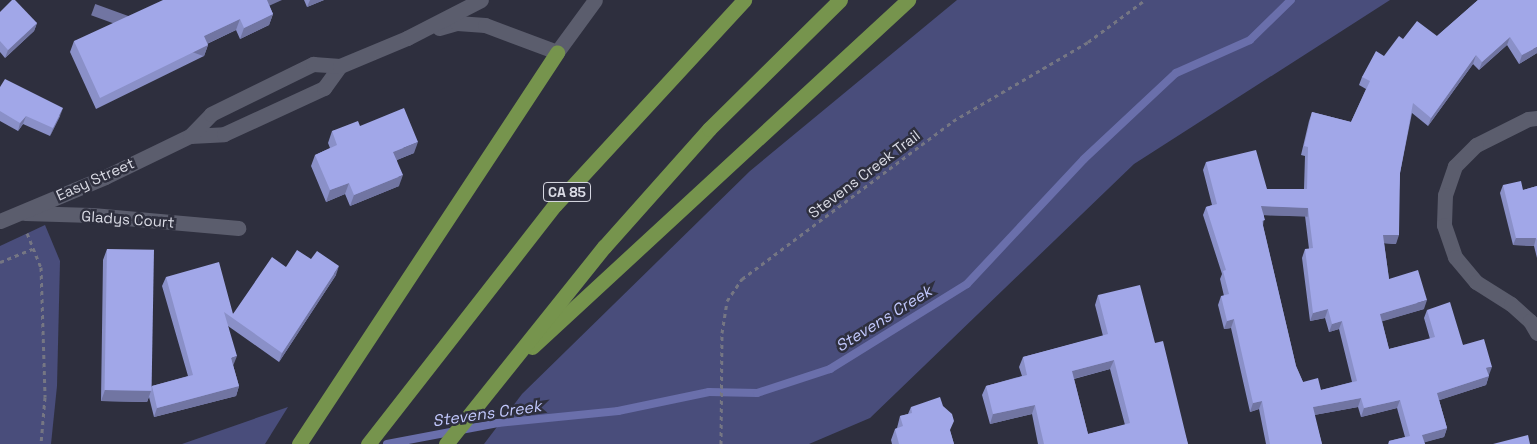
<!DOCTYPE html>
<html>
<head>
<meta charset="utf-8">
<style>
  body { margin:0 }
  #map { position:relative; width:1537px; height:444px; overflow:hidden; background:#2e2f3e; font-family:"Space Grotesk",sans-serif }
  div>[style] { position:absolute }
  .green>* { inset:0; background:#494d7b }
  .stream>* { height:8px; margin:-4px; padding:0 4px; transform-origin:4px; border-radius:4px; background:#6a6fab }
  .path>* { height:3px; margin-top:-1.5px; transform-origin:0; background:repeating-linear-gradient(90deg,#757683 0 4px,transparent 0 8px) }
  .minor>* { height:15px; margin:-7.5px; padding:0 7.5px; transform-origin:7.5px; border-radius:7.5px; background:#5b5d6d }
  .tertiary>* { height:15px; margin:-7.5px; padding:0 7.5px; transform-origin:7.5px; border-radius:7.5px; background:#5b5d6d }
  .motorway>* { height:15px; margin:-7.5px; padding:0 7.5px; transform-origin:7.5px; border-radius:7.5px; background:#76944d }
  .wall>* { inset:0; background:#8a90c8 }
  .shaded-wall>* { inset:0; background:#7175a2; transform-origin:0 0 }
  .building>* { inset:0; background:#a1a7e8; transform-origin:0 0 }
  span { translate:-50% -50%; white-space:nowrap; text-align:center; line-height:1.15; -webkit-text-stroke:5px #2e2f3e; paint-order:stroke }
  .shield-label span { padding:1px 4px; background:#2e2f3e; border:1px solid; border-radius:4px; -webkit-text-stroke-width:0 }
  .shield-label { font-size:14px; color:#dadbe5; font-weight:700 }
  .street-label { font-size:15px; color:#dadbe5 }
  .water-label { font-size:16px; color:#c2c8fd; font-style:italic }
</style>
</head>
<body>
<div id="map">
  <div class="green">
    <i style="clip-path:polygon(957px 0,1390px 0,1134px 164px,870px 418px,809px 444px,484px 444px,522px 394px,750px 171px)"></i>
    <i style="clip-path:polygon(45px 225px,60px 261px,57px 386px,51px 444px,0 444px,0 246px)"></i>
    <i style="clip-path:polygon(288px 407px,265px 444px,182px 444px)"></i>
  </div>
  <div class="stream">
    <i style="left:387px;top:444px;width:113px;rotate:-10.7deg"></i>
    <i style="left:498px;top:423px;width:121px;rotate:-5.7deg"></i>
    <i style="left:618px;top:411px;width:93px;rotate:-11.8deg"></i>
    <i style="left:709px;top:392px;width:48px;rotate:1.2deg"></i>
    <i style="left:757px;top:393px;width:77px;rotate:-18.2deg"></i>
    <i style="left:830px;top:369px;width:161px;rotate:-31.8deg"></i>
    <i style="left:967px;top:284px;width:171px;rotate:-46.9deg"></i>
    <i style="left:1084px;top:159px;width:126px;rotate:-43.1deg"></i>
    <i style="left:1176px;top:73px;width:81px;rotate:-24deg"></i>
    <i style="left:1250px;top:40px;width:57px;rotate:-44.3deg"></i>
  </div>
  <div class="path">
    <i style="left:27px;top:233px;width:37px;rotate:68deg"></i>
    <i style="left:41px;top:267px;width:130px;rotate:88.2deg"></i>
    <i style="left:45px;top:397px;width:47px;rotate:94.9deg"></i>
    <i style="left:0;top:262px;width:35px;rotate:-22deg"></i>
    <i style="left:721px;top:444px;width:111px;rotate:-89.5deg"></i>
    <i style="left:722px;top:333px;width:32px;rotate:-81deg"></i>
    <i style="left:727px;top:301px;width:27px;rotate:-56deg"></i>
    <i style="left:742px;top:279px;width:264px;rotate:-36.8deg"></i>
    <i style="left:953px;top:121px;width:156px;rotate:-30.3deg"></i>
    <i style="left:1088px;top:42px;width:71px;rotate:-36.4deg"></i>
  </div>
  <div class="minor">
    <i style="left:439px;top:28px;width:19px;rotate:-16deg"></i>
    <i style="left:457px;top:23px;width:28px;rotate:4deg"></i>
    <i style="left:485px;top:25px;width:77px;rotate:20.6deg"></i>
    <i style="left:1537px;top:118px;width:9px;rotate:174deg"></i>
    <i style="left:1528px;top:119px;width:58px;rotate:153.4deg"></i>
    <i style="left:1476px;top:145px;width:30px;rotate:135deg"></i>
    <i style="left:1455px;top:166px;width:31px;rotate:109deg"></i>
    <i style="left:1445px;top:195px;width:30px;rotate:92deg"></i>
    <i style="left:1444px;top:225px;width:34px;rotate:71deg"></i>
    <i style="left:1455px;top:257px;width:33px;rotate:50deg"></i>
    <i style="left:1476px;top:282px;width:41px;rotate:32.2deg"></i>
    <i style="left:1511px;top:304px;width:25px;rotate:42deg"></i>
    <i style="left:1530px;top:321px;width:14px;rotate:60deg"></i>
    <i style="left:190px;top:136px;width:34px;rotate:-3deg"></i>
    <i style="left:224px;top:134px;width:110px;rotate:-24.7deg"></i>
    <i style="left:324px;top:88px;width:27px;rotate:-54deg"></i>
    <i style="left:25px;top:213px;width:67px;rotate:1.7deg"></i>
    <i style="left:92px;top:215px;width:147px;rotate:5.1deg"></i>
    <i style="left:0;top:221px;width:114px;rotate:-22.7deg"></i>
    <i style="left:105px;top:177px;width:94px;rotate:-25.8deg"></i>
    <i style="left:190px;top:136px;width:30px;rotate:-46deg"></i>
    <i style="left:211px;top:114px;width:114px;rotate:-26.1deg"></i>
    <i style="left:313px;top:64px;width:27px;rotate:4deg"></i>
    <i style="left:340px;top:66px;width:73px;rotate:-22.7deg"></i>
    <i style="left:407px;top:38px;width:83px;rotate:-27.2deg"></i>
  </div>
  <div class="tertiary">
    <i style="left:557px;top:52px;width:64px;rotate:-53.8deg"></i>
  </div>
  <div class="motorway">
    <i style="left:532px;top:347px;width:512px;rotate:-42.7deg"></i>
    <i style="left:299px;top:444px;width:469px;rotate:-56.6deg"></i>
    <i style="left:368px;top:444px;width:303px;rotate:-52deg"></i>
    <i style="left:555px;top:205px;width:279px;rotate:-47.3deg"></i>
    <i style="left:446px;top:444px;width:253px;rotate:-51.3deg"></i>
    <i style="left:604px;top:247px;width:158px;rotate:-48.3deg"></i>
    <i style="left:709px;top:129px;width:184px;rotate:-44.6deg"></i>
  </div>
  <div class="wall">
    <i style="clip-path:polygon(304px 0,324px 0,307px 7px)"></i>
    <i style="clip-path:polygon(evenodd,1478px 0,1537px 53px,1519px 64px,1507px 45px,1479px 70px,1473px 64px,1428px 126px,1412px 113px,1400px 173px,1396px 244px,1384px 243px,1389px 279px,1424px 309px,1382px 321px,1389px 349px,1430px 339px,1424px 318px,1427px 310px,1463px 345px,1489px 375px,1486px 385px,1439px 400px,1447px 428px,1444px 437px,1424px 442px,1425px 444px,1388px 444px,1389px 441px,1405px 437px,1397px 408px,1361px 417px,1358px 407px,1314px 415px,1322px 444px,1266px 444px,1259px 409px,1250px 412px,1231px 328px,1224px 329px,1218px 305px,1221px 296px,1224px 296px,1220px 279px,1222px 274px,1203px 215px,1206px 207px,1212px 205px,1203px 170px,1206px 162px,1267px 189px,1304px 189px,1305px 156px,1301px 155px,1309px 121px,1312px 112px,1351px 122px,1366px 89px,1359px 85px,1362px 77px,1403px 39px,1437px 36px,1478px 0,1264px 215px,1305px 216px,1309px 249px,1305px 249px,1302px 258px,1310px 321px,1325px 318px,1329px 332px,1339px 329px,1352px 382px,1321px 390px,1303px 382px,1296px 366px,1263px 226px,1264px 215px)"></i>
    <i style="clip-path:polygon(269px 5px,273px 14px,269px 25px,240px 39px,236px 30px,207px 44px,208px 45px,204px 56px,96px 109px,70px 52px,74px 41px)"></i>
    <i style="clip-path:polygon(0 12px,37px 23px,34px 31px,5px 58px,0 52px)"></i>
    <i style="clip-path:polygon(0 87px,60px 116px,50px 136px,23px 124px,18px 131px,0 121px)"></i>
    <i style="clip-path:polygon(360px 126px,414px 153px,397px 160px,399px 186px,350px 206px,345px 194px,326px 202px,311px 166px,315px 155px,330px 148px,328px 143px,332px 131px)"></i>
    <i style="clip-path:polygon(1503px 185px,1523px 190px,1537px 186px,1537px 258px,1534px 246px,1513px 245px,1500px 193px)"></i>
    <i style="clip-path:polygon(107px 249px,151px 387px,152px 386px,188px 376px,162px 286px,166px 277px,233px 314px,286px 267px,311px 259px,336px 275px,279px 362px,228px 326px,233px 365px,239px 386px,236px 396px,154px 417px,149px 397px,147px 402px,101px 401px,103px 260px)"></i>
    <i style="clip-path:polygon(evenodd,1098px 295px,1155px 343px,1188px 444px,1038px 444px,1032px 414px,990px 424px,982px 395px,986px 386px,1022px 376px,1019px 367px,1023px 357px,1103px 336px,1095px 305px,1098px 295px,1110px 369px,1125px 425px,1088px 434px,1074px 379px,1110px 369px)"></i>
    <i style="clip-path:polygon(911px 407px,950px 431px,954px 444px,892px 444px,891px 440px,895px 429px,897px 428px,900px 416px,908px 414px)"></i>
  </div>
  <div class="shaded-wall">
    <i style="clip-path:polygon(265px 0,282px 0,262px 9px)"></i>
    <i style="clip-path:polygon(310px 0,324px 0,307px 7px)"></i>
    <i style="clip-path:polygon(273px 14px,269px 25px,240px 39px,244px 28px)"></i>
    <i style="clip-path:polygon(240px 19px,236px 30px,200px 47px,204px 36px)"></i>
    <i style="clip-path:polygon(37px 23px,34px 31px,5px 58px,8px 50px)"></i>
    <i style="clip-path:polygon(1510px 37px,1507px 45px,1479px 70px,1482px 62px)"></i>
    <i style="left:208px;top:45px;width:12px;height:120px;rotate:110deg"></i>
    <i style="clip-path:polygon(1537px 47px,1537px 53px,1519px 64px,1522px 55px)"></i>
    <i style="clip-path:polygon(1476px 55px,1473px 64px,1428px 126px,1431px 118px)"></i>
    <i style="clip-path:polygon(63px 108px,60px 116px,50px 136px,53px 128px)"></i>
    <i style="clip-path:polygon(26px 116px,23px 124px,18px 131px,20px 123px)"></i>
    <i style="clip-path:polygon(418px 142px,414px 153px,389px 163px,393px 152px)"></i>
    <i style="clip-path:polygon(403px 175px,399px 186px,350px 206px,354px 195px)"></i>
    <i style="clip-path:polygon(349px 183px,345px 194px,326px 202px,330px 190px)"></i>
    <i style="left:1261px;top:206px;width:47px;height:9px;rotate:2deg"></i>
    <i style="clip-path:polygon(1383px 235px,1399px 235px,1396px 244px,1380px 243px)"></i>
    <i style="clip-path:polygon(1516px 238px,1536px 238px,1534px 246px,1513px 245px)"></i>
    <i style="clip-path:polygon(339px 266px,336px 275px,279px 362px,282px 353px)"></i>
    <i style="clip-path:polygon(1427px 300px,1424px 309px,1377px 323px,1380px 314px)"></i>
    <i style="clip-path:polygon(1328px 309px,1325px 318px,1310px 321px,1313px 313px)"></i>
    <i style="clip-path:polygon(1234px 319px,1231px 328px,1224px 329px,1227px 321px)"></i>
    <i style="clip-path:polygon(1342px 321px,1339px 329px,1329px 332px,1332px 324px)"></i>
    <i style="clip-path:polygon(237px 356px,233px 366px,231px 358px)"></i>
    <i style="clip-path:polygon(1114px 360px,1110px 369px,1069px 380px,1072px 371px)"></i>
    <i style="clip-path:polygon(1492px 367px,1489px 375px,1483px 377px,1486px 368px)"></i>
    <i style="clip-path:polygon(1489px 376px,1486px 385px,1434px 402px,1437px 393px)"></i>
    <i style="clip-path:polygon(239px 386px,236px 396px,154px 417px,157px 408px)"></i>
    <i style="clip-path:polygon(105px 390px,151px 391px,147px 402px,101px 401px)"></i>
    <i style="clip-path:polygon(1361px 398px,1358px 407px,1309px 416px,1313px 407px)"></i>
    <i style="clip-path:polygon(1400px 400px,1397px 408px,1361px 417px,1364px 408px)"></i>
    <i style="clip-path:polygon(1262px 401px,1259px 409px,1250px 412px,1253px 403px)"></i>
    <i style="clip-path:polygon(1035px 405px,1032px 414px,990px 424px,993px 414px)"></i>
    <i style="clip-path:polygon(1447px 428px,1444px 437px,1419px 444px,1422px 435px)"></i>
  </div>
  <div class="building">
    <i style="clip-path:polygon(12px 0,15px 0,37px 23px,8px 50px,0 41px,0 12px)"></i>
    <i style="clip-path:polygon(163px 0,267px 0,273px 14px,244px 28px,240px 19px,204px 36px,208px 45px,100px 98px,74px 41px)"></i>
    <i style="clip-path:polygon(evenodd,1478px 0,1537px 0,1537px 47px,1522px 55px,1510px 37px,1482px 62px,1476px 55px,1431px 118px,1413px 103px,1400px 173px,1399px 235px,1383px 235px,1389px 279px,1418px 270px,1427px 300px,1380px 314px,1389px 349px,1435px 337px,1427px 310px,1450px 302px,1463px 345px,1484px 339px,1492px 367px,1486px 368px,1489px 376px,1437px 393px,1447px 428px,1422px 435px,1425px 444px,1389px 444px,1389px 441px,1410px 436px,1400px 400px,1364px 408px,1361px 398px,1313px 407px,1322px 444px,1270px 444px,1262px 401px,1253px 403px,1234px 319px,1227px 321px,1221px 296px,1229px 294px,1223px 271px,1226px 270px,1206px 207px,1217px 204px,1206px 162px,1256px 150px,1267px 189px,1307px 189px,1308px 147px,1304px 146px,1312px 112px,1351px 122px,1370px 81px,1362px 77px,1376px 51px,1384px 56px,1399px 36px,1403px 39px,1417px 21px,1437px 36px,1478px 0,1261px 206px,1308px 208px,1313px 248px,1305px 249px,1313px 313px,1328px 309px,1332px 324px,1342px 321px,1357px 381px,1321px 390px,1318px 378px,1303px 382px,1296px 366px,1262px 221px,1265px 220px,1261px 206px)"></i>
    <i style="clip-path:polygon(5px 79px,63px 108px,53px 128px,26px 116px,20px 123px,0 111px,0 87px)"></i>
    <i style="clip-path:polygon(404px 108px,418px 142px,393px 152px,403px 175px,354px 195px,349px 183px,330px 190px,315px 155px,337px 145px,332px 131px,358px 121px,360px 126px)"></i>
    <i style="clip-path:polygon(1521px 181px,1523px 190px,1537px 186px,1537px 240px,1536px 238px,1516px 238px,1503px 185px)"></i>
    <i style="left:107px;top:249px;width:47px;height:141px;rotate:1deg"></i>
    <i style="clip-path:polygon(297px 250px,311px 259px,317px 251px,339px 266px,282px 353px,224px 312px,237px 356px,231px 358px,239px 386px,157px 408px,152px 386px,193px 375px,166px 277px,219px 262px,233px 314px,272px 257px,286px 267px)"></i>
    <i style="clip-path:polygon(evenodd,1140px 285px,1155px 343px,1163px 341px,1188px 444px,1044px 444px,1035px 405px,993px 414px,986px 386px,1027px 375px,1023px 357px,1108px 334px,1098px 295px,1140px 285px,1114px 360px,1130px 423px,1088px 434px,1072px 371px,1114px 360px)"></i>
    <i style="clip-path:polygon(940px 397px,943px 406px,952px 414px,954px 421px,950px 430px,954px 444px,899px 444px,895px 429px,903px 426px,900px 416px,912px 413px,911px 407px)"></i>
    <i style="clip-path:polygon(1528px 435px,1530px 444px,1493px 444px)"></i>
  </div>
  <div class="shield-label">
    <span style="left:567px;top:192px">CA 85</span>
  </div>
  <div class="street-label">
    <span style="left:864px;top:174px;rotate:-37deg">Stevens Creek Trail</span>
    <span style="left:95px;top:179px;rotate:-24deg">Easy Street</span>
    <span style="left:128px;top:219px;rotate:4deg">Gladys Court</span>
  </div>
  <div class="water-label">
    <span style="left:884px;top:319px;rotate:-32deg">Stevens Creek</span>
    <span style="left:487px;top:414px;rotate:-8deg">Stevens Creek</span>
  </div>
</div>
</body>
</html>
